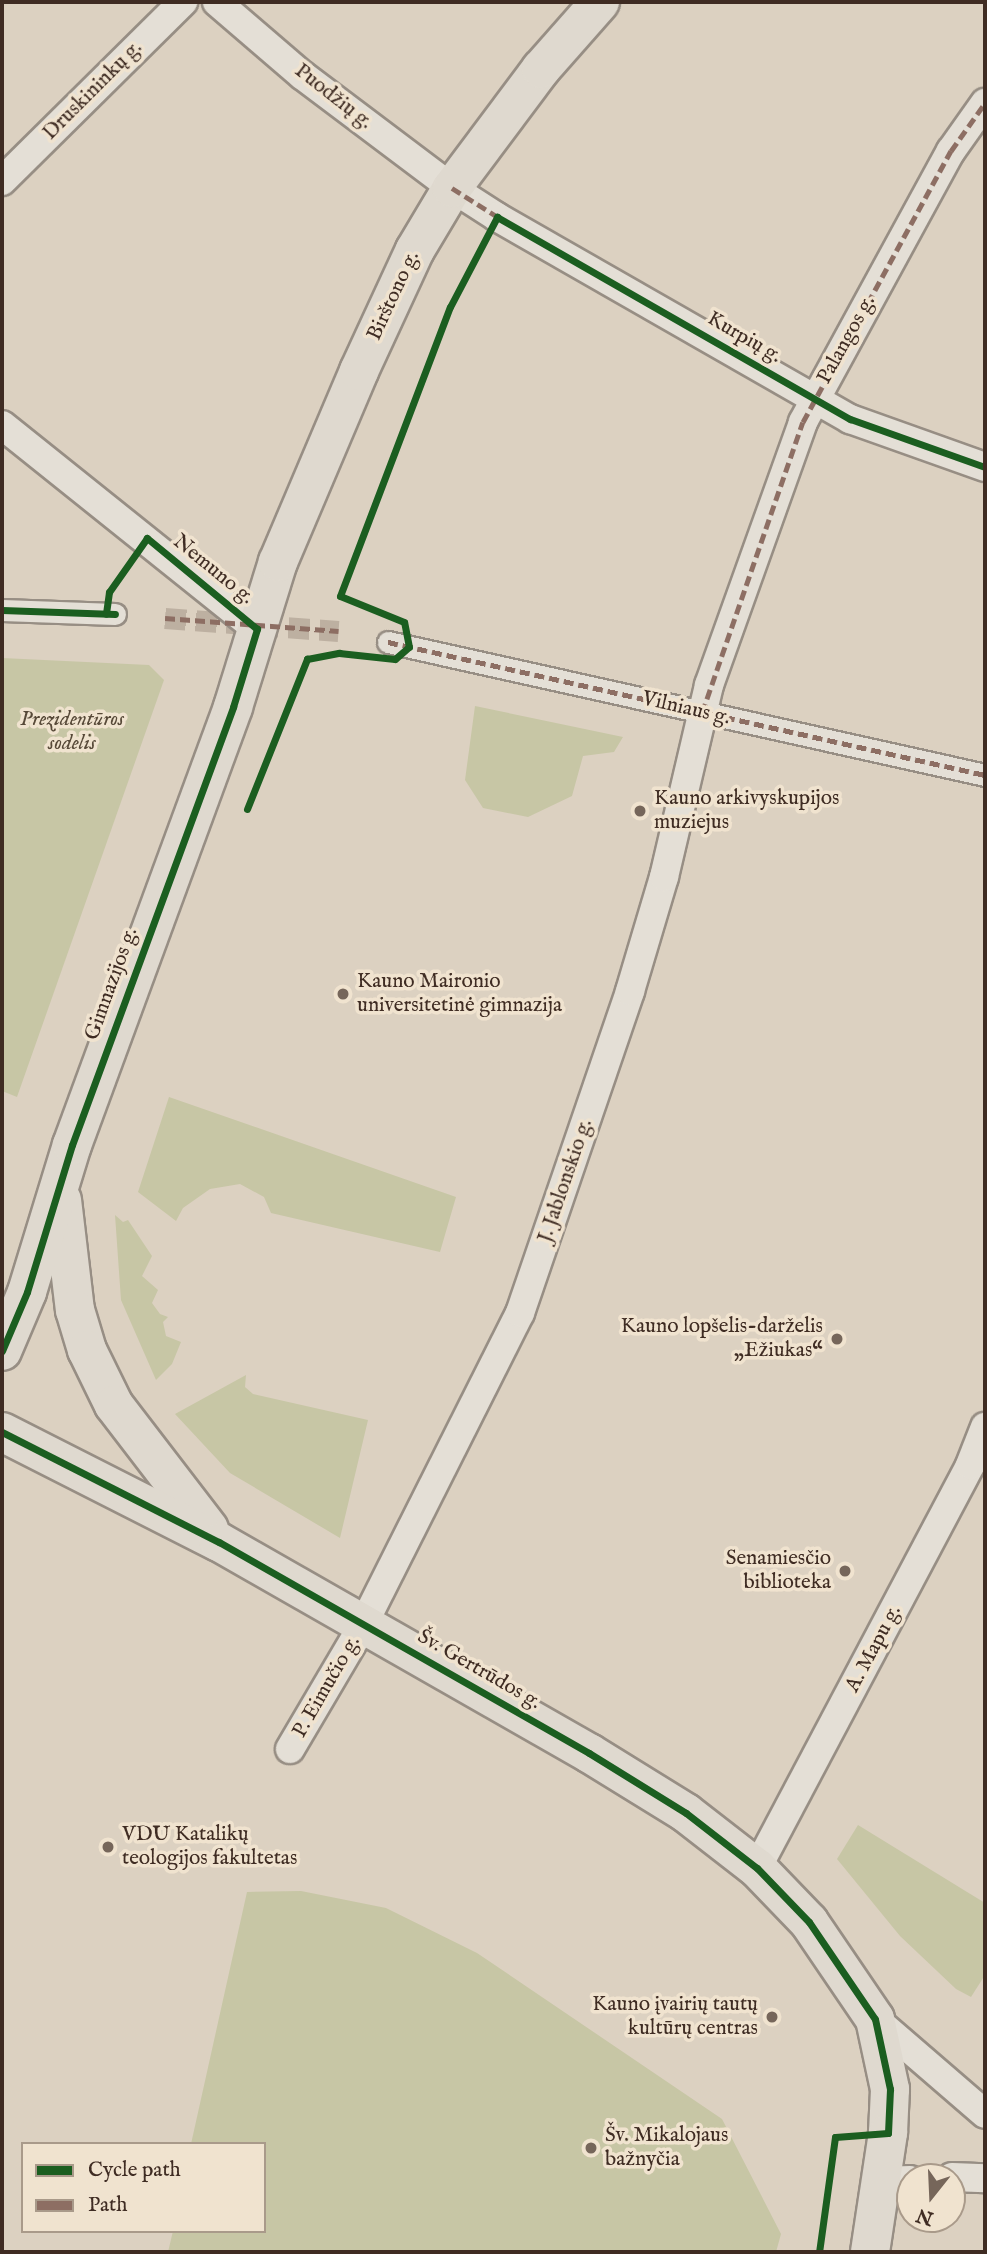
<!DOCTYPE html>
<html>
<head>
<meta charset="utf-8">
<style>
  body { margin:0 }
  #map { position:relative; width:987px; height:2254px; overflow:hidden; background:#dcd1c1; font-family:"IM FELL English",serif }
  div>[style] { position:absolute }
  .green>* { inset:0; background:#c7c6a5 }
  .pedestrian-tunnel>* { height:21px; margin-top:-10.5px; transform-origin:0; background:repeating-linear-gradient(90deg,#bdb0a1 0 21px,transparent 0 31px) }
  .roads { filter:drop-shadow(2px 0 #978e84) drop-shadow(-2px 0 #978e84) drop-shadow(0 2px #978e84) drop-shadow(0 -2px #978e84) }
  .pedestrian>* { height:21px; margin:-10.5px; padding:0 10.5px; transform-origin:10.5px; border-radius:10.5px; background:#e4dfd6 }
  .minor>* { height:28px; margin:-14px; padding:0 14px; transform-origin:14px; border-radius:14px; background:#e4dfd6 }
  .primary>* { height:38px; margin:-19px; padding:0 19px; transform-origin:19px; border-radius:19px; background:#dfd9cf }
  .quiet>* { height:5px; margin-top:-2.5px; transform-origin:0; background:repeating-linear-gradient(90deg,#8d6e63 0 10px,transparent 0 15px) }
  .cycleway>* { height:7px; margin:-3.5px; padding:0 3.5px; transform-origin:3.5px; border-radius:3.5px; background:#1b5e20 }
  .dots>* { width:19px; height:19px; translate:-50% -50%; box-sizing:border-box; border:4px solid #f0e3cf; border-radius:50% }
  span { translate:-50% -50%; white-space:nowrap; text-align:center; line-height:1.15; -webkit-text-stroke:7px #f0e3cf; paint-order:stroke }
  .street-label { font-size:21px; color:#3f2c23 }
  .park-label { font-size:21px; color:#574938; font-style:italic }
  .poi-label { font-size:21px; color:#3f2c23 }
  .left { translate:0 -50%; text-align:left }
  .right { translate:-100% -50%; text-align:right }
  .frame { position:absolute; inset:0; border:4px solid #3f2c23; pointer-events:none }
  .legend { position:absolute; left:21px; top:2142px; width:245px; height:91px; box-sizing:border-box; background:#f0e3cf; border:2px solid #a99a8a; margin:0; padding:9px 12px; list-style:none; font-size:21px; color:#3f2c23 }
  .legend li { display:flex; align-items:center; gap:14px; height:35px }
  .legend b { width:35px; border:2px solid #a99a8a }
  .north { position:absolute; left:896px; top:2163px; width:70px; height:70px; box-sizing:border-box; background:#f0e3cf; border:2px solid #a99a8a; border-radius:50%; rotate:198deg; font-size:19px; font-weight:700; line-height:28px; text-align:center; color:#3f2c23 }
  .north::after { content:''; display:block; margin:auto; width:24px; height:32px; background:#76665a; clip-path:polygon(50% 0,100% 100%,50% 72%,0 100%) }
</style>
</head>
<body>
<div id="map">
  <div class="green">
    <i style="clip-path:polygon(2px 658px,149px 665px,164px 680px,17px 1097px,2px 1091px)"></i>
    <i style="clip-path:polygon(475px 706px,623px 737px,614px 752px,583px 756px,572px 796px,528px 817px,483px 808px,465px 780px)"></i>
    <i style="clip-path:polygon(169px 1097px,456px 1197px,440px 1252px,271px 1213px,264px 1197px,240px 1184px,210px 1189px,183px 1208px,176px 1221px,138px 1192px)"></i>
    <i style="clip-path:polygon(115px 1215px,123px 1222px,128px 1220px,152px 1256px,142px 1276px,158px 1290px,152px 1303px,160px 1314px,168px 1317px,163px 1322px,166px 1336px,181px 1342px,172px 1364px,156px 1380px,121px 1300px)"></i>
    <i style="clip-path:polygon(246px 1375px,245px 1387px,253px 1394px,368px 1420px,340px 1538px,230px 1473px,175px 1414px)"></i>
    <i style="clip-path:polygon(858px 1825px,985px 1903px,985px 1975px,971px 1997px,956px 1989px,900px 1936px,837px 1859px)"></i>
    <i style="clip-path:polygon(301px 1891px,386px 1908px,477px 1953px,722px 2119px,781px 2234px,776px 2252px,168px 2252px,173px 2231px,264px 2231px,264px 2144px,191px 2144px,247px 1892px)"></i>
  </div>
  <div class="pedestrian-tunnel">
    <i style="left:165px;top:618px;width:174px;rotate:4.3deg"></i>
  </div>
  <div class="roads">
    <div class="pedestrian">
      <i style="left:2px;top:610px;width:113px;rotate:2deg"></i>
      <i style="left:388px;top:642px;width:612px;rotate:12.56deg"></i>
    </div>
    <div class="minor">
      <i style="left:217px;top:2px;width:112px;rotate:40.7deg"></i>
      <i style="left:302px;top:75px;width:188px;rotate:37deg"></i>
      <i style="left:452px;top:188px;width:54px;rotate:32.8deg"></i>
      <i style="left:497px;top:217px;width:407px;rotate:29.8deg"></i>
      <i style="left:850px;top:419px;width:143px;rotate:19.6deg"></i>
      <i style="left:2px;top:181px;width:255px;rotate:-44.7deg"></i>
      <i style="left:2px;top:425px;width:327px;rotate:38.7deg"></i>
      <i style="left:290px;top:1749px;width:144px;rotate:-59.5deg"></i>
      <i style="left:363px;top:1625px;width:349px;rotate:-63.3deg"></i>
      <i style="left:520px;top:1313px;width:340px;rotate:-71.1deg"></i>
      <i style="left:630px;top:991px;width:119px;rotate:-73.4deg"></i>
      <i style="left:664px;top:877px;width:197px;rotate:-76.8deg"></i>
      <i style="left:709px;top:685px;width:279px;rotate:-70.3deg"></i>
      <i style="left:803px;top:422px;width:309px;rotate:-61.4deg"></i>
      <i style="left:951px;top:151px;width:59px;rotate:-54.7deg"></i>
      <i style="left:757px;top:1868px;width:456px;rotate:-62.1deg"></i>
      <i style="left:970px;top:1465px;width:41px;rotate:-68.5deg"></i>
      <i style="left:875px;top:2019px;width:145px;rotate:40.8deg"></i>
      <i style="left:952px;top:2177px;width:33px;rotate:2deg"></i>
      <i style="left:882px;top:2181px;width:28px;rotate:-2deg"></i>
    </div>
    <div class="primary">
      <i style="left:62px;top:1200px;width:111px;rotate:83.3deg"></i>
      <i style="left:75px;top:1310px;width:42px;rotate:73.3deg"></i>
      <i style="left:87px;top:1350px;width:61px;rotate:63.9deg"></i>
      <i style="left:114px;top:1405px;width:156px;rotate:52.5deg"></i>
      <i style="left:2px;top:1351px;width:64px;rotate:-67deg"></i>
      <i style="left:27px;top:1292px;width:154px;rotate:-73deg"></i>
      <i style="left:72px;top:1145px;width:467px;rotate:-69.8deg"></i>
      <i style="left:233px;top:707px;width:152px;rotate:-72.8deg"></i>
      <i style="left:278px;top:562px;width:207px;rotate:-67deg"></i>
      <i style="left:359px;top:371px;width:133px;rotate:-65.2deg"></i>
      <i style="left:415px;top:250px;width:72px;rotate:-59.2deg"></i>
      <i style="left:452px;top:188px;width:149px;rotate:-53.2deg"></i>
      <i style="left:541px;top:69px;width:89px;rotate:-48.6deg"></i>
      <i style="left:2px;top:1432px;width:243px;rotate:26.9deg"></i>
      <i style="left:219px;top:1542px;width:426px;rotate:29.7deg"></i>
      <i style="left:589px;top:1753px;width:114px;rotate:31.7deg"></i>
      <i style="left:686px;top:1813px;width:90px;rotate:37.8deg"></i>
      <i style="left:757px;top:1868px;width:75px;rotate:46.1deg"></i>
      <i style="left:809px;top:1922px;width:117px;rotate:55.8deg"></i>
      <i style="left:875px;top:2019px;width:72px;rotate:77.9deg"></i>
      <i style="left:890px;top:2089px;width:44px;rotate:92.6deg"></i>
      <i style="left:888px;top:2133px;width:120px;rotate:98.6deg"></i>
    </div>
  </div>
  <div class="quiet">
    <i style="left:452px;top:188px;width:58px;rotate:32.3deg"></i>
    <i style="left:165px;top:618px;width:174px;rotate:4.3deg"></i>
    <i style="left:388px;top:642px;width:612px;rotate:12.56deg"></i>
    <i style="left:702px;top:713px;width:308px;rotate:-70.9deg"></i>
    <i style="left:803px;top:422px;width:309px;rotate:-61.4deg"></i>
    <i style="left:951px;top:151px;width:59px;rotate:-54.7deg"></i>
  </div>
  <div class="cycleway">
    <i style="left:2px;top:610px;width:113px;rotate:2deg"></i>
    <i style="left:247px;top:809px;width:162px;rotate:-68.2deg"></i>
    <i style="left:307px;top:659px;width:33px;rotate:-11deg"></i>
    <i style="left:339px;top:653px;width:56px;rotate:6.1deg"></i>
    <i style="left:395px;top:659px;width:18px;rotate:-41deg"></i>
    <i style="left:409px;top:647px;width:25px;rotate:-101deg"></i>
    <i style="left:404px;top:622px;width:69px;rotate:-157.9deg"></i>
    <i style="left:340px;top:596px;width:309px;rotate:-69.2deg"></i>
    <i style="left:450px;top:307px;width:102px;rotate:-62.4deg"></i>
    <i style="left:497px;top:217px;width:407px;rotate:29.8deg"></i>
    <i style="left:850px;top:419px;width:143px;rotate:19.6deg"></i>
    <i style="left:2px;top:1351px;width:64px;rotate:-67deg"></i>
    <i style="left:27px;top:1292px;width:154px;rotate:-73deg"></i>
    <i style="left:72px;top:1145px;width:467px;rotate:-69.8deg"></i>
    <i style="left:233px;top:707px;width:82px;rotate:-72.9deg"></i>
    <i style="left:257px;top:629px;width:143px;rotate:-140.4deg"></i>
    <i style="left:147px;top:538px;width:66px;rotate:125.1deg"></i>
    <i style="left:109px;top:592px;width:22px;rotate:98deg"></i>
    <i style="left:2px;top:1432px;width:243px;rotate:26.9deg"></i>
    <i style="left:219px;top:1542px;width:426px;rotate:29.7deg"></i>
    <i style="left:589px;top:1753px;width:114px;rotate:31.7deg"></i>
    <i style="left:686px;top:1813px;width:90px;rotate:37.8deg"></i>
    <i style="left:757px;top:1868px;width:75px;rotate:46.1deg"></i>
    <i style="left:809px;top:1922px;width:117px;rotate:55.8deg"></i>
    <i style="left:875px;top:2019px;width:72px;rotate:77.9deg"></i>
    <i style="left:890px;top:2089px;width:44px;rotate:92.6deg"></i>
    <i style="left:888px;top:2133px;width:53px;rotate:175.7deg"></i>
    <i style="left:835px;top:2137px;width:116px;rotate:97.9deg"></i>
  </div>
  <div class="dots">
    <i style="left:640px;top:811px;background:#76665a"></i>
    <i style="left:343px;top:994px;background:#76665a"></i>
    <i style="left:837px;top:1339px;background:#76665a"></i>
    <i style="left:845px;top:1571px;background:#76665a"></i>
    <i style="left:108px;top:1847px;background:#76665a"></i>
    <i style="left:772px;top:2017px;background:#76665a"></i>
    <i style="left:591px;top:2148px;background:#76665a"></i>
  </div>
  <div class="street-label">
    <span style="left:93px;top:91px;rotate:-45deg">Druskininkų g.</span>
    <span style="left:333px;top:97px;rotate:38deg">Puodžių g.</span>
    <span style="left:394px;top:296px;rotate:-65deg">Birštono g.</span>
    <span style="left:744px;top:338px;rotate:30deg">Kurpių g.</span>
    <span style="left:847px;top:340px;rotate:-61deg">Palangos g.</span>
    <span style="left:213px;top:570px;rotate:39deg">Nemuno g.</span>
    <span style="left:686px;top:709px;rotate:13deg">Vilniaus g.</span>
    <span style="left:112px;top:984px;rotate:-70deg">Gimnazijos g.</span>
    <span style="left:566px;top:1181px;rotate:-71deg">J. Jablonskio g.</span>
    <span style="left:874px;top:1649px;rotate:-62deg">A. Mapu g.</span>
    <span style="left:479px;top:1670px;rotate:30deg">Šv. Gertrūdos g.</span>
    <span style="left:327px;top:1687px;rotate:-60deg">P. Eimučio g.</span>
  </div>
  <div class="park-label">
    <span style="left:72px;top:732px">Prezidentūros<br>sodelis</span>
  </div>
  <div class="poi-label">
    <span class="left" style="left:654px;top:811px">Kauno arkivyskupijos<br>muziejus</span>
    <span class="left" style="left:357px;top:994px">Kauno Maironio<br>universitetinė gimnazija</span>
    <span class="right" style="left:823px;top:1339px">Kauno lopšelis-darželis<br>„Ežiukas“</span>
    <span class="right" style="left:831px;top:1571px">Senamiesčio<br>biblioteka</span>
    <span class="left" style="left:122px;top:1847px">VDU Katalikų<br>teologijos fakultetas</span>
    <span class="right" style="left:758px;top:2017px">Kauno įvairių tautų<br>kultūrų centras</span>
    <span class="left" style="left:605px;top:2148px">Šv. Mikalojaus<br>bažnyčia</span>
  </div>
  <div class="frame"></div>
  <ul class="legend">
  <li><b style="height:9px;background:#1b5e20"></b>Cycle path</li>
  <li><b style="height:9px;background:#8d6e63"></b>Path</li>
  </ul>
  <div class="north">N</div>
</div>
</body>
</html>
